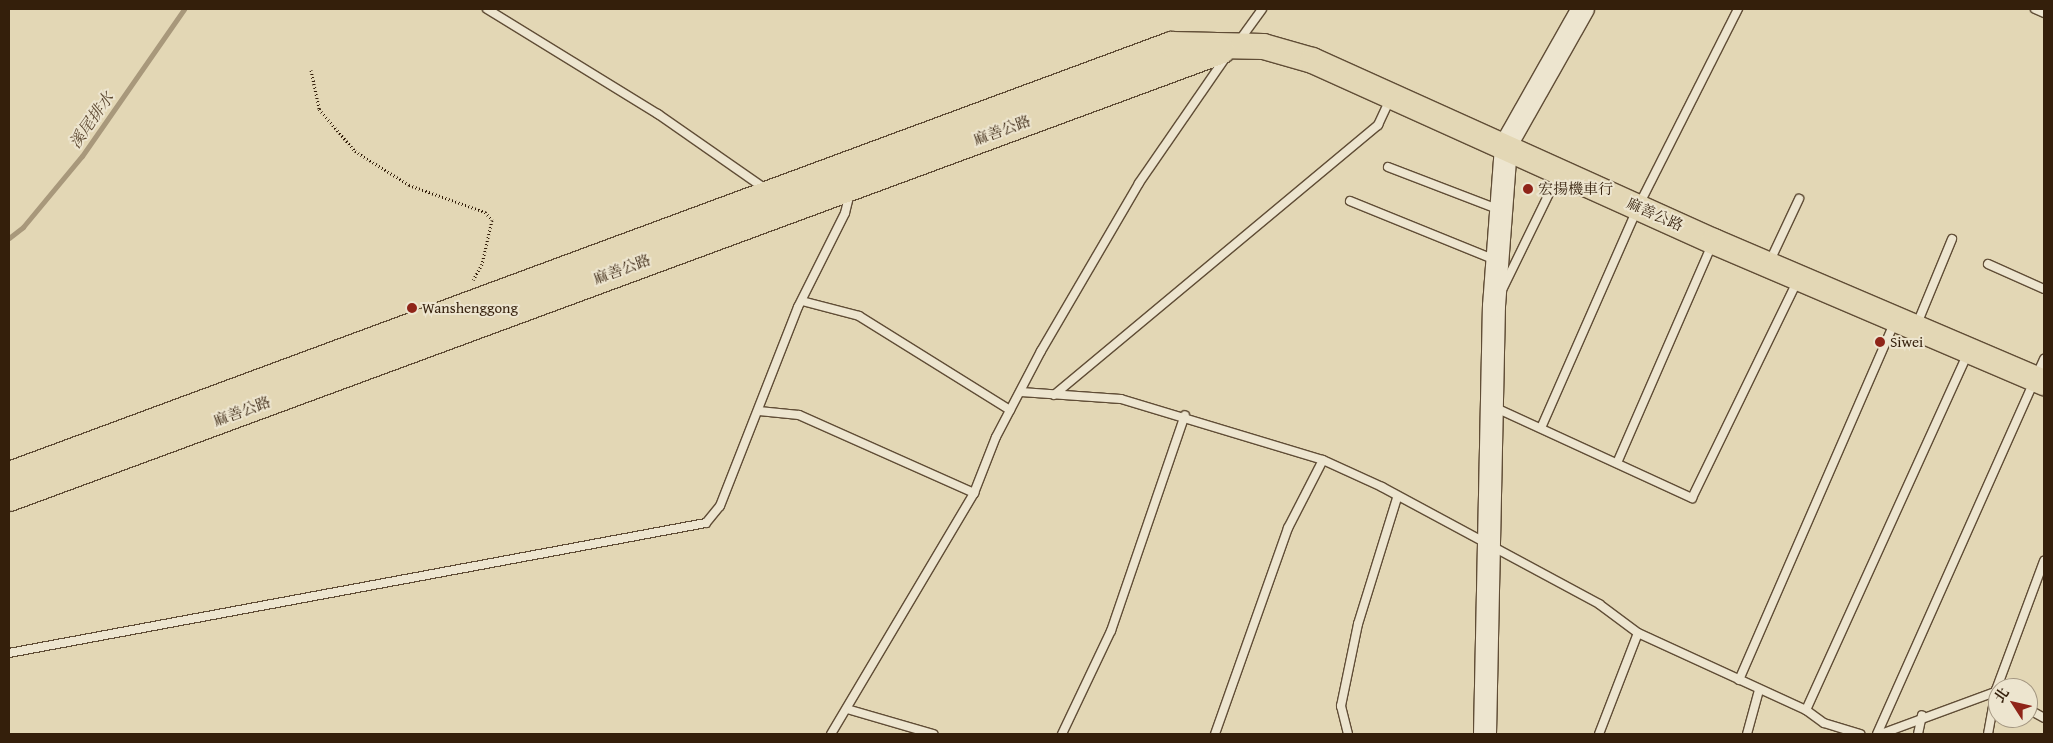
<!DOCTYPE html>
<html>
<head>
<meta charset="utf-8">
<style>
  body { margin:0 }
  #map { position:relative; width:2053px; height:743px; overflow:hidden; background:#e3d7b5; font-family:"Gentium Book Plus","Noto Serif TC",serif }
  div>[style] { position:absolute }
  .stream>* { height:5px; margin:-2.5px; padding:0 2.5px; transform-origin:2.5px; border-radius:2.5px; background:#a8987b }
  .path>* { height:3px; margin-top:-1.5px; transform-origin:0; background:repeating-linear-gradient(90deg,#341f0b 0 1px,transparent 0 3.5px) }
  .roads { filter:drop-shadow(1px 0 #604d36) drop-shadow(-1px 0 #604d36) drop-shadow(0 1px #604d36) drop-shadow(0 -1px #604d36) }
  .lane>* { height:8px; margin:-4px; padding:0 4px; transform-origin:4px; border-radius:4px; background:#ede5cf }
  .secondary>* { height:22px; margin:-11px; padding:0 11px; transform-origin:11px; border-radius:11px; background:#ede5cf }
  .primary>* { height:25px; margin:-12.5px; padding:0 12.5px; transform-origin:12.5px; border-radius:12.5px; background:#e3d7b5 }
  .dots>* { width:14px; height:14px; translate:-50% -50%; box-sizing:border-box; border:2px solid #ede5cf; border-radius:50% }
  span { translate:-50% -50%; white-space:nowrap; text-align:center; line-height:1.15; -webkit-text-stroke:4px #ede5cf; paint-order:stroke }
  .street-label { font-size:15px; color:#341f0b }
  .poi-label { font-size:15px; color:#341f0b }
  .left { translate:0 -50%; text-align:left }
  .water-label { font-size:16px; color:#5d4932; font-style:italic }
  .frame { position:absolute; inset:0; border:10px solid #341f0b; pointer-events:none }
  .north { position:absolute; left:1988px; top:678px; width:50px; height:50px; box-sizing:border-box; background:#ede5cf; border:1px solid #a39681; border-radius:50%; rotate:305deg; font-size:14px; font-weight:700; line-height:20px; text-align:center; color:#341f0b }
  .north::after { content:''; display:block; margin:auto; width:18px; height:22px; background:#8f2418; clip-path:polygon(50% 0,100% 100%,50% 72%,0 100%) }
</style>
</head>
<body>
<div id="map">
  <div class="stream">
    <i style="left:9px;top:238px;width:18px;rotate:-38deg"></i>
    <i style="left:23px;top:227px;width:92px;rotate:-50.3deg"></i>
    <i style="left:82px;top:156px;width:179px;rotate:-55.2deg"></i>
  </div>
  <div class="path">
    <i style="left:311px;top:70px;width:40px;rotate:78deg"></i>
    <i style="left:319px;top:109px;width:55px;rotate:49.4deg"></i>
    <i style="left:355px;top:151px;width:64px;rotate:32.2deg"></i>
    <i style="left:409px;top:185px;width:81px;rotate:19.6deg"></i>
    <i style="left:485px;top:212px;width:11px;rotate:49deg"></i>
    <i style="left:492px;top:220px;width:45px;rotate:102.8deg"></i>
    <i style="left:482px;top:264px;width:18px;rotate:119deg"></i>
  </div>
  <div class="roads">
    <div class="lane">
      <i style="left:487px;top:9px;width:201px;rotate:31.6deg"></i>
      <i style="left:658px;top:114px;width:129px;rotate:34.9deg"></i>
      <i style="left:2035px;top:9px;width:10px;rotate:24deg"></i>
      <i style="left:1239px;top:41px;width:39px;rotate:-54deg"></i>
      <i style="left:1388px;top:167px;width:120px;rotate:21deg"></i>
      <i style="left:1350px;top:201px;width:157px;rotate:22.1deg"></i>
      <i style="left:1769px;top:263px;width:71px;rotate:-64.9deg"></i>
      <i style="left:1988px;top:264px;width:61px;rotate:24.1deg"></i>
      <i style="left:1503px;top:288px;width:126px;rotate:-64deg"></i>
      <i style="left:802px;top:301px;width:59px;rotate:14.7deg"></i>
      <i style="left:859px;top:316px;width:178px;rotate:31.9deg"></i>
      <i style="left:1917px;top:324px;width:92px;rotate:-67.6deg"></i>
      <i style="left:1021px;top:392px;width:100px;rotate:4deg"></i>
      <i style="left:1121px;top:399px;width:211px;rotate:16.8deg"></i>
      <i style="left:1323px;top:460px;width:65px;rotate:24.6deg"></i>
      <i style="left:1382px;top:487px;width:247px;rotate:28.3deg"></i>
      <i style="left:1599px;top:604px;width:49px;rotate:36.6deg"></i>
      <i style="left:1638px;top:633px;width:185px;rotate:24.6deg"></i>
      <i style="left:1806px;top:710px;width:22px;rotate:36deg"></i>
      <i style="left:1824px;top:723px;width:38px;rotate:17deg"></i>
      <i style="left:1054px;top:395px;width:422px;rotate:-39.8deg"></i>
      <i style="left:1378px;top:125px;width:29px;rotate:-65deg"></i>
      <i style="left:1496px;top:408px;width:216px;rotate:24.7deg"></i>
      <i style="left:1692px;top:498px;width:242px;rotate:-64.1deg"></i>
      <i style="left:759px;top:411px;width:40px;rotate:5.7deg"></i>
      <i style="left:799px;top:415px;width:192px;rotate:24deg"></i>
      <i style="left:1541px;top:428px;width:241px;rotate:-66.3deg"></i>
      <i style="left:1638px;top:207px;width:222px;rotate:-63.2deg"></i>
      <i style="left:1617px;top:463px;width:238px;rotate:-66.5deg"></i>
      <i style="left:9px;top:653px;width:709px;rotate:-10.57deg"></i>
      <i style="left:706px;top:523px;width:22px;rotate:-51deg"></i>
      <i style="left:720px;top:506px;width:214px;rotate:-68.6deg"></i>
      <i style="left:798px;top:307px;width:105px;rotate:-63.4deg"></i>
      <i style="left:845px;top:213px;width:21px;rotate:-76deg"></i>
      <i style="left:1739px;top:680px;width:391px;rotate:-66.5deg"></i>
      <i style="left:847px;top:709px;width:90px;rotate:16.2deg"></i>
      <i style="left:2028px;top:709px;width:18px;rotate:29deg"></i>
      <i style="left:1806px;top:710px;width:392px;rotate:-65.6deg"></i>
      <i style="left:831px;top:734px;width:280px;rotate:-59.3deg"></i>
      <i style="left:974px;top:493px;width:60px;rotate:-68.6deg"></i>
      <i style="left:996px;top:437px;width:97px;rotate:-62.4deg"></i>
      <i style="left:1041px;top:351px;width:194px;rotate:-59.7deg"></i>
      <i style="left:1139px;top:183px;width:153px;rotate:-55.4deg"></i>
      <i style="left:1062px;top:734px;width:114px;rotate:-64.6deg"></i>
      <i style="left:1111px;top:631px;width:228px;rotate:-71.1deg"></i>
      <i style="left:1215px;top:734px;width:219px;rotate:-70.5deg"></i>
      <i style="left:1288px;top:528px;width:76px;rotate:-62.8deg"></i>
      <i style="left:1348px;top:734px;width:29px;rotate:-104deg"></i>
      <i style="left:1341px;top:706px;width:84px;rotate:-78.3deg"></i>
      <i style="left:1358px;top:624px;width:132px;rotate:-72.8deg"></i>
      <i style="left:1599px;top:734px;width:108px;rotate:-68.9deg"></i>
      <i style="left:1747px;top:734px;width:46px;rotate:-74.7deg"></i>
      <i style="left:1877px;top:734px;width:411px;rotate:-66deg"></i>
      <i style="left:1881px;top:734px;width:125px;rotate:-20.2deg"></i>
      <i style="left:1918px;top:734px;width:19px;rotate:-78deg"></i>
      <i style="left:1988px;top:734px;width:45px;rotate:-79.7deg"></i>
      <i style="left:1996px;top:690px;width:138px;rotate:-69.6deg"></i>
    </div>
    <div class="secondary">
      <i style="left:1485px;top:734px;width:428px;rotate:-88.8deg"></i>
      <i style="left:1494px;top:306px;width:161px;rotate:-85.7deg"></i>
      <i style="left:1506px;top:145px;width:156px;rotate:-60.5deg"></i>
    </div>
    <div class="primary">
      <i style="left:9px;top:474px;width:1239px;rotate:-20.31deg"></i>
      <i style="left:1171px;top:44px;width:92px;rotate:1.2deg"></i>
      <i style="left:1263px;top:46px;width:51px;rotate:15.9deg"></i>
      <i style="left:1312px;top:60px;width:440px;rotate:24.3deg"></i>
      <i style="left:1713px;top:241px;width:360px;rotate:23.1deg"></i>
      <i style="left:9px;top:498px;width:1293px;rotate:-20.27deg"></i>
    </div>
  </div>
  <div class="dots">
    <i style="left:1528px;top:189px;background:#8f2418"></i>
    <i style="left:412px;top:308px;background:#8f2418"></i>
    <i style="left:1880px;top:342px;background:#8f2418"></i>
  </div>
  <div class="street-label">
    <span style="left:1002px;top:130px;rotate:-20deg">麻善公路</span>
    <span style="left:1655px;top:214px;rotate:24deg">麻善公路</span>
    <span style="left:622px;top:269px;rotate:-20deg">麻善公路</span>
    <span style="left:242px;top:411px;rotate:-20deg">麻善公路</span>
  </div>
  <div class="poi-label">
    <span class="left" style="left:1538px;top:189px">宏揚機車行</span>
    <span class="left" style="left:422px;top:308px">Wanshenggong</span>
    <span class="left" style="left:1890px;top:342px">Siwei</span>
  </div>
  <div class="water-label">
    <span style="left:91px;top:120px;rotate:-55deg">溪尾排水</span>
  </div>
  <div class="frame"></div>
  <div class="north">北</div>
</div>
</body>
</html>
